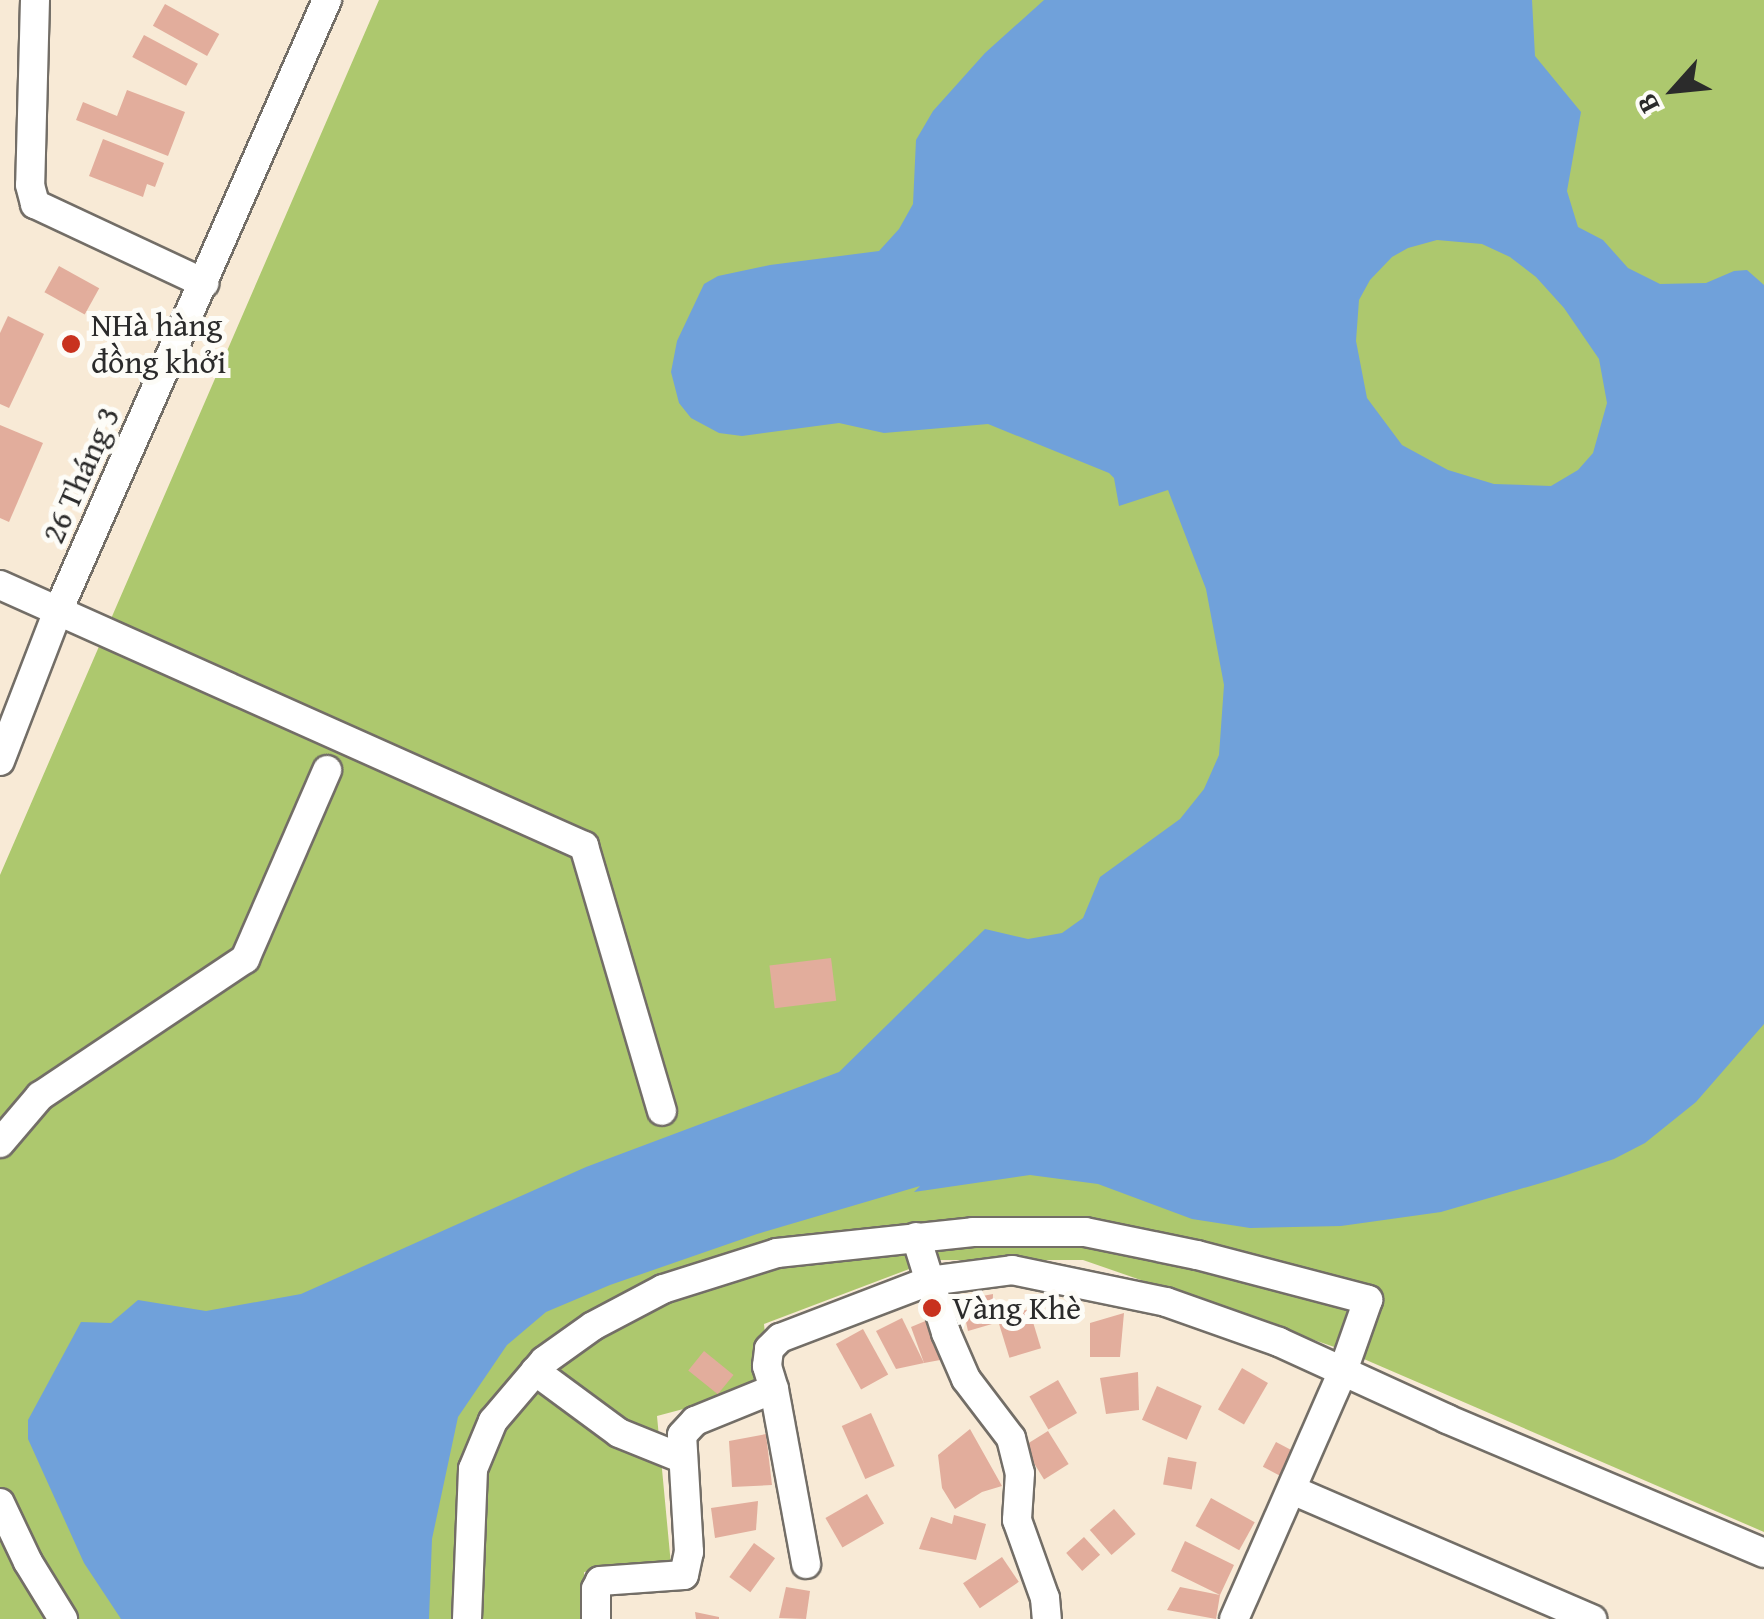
<!DOCTYPE html>
<html>
<head>
<meta charset="utf-8">
<style>
  body { margin:0 }
  #map { position:relative; width:1764px; height:1619px; overflow:hidden; background:#f8ead6; font-family:"Gentium Book Plus",serif }
  div>[style] { position:absolute }
  .green>* { inset:0; background:#adc86e }
  .water>* { inset:0; background:#70a1da }
  .building>* { inset:0; background:#e2ad9c; transform-origin:0 0 }
  .roads { filter:drop-shadow(2px 0 #736e67) drop-shadow(-2px 0 #736e67) drop-shadow(0 2px #736e67) drop-shadow(0 -2px #736e67) }
  .minor>* { height:28px; margin:-14px; padding:0 14px; transform-origin:14px; border-radius:14px; background:#fff }
  .dots>* { width:28px; height:28px; translate:-50% -50%; box-sizing:border-box; border:5px solid #fdfcf7; border-radius:50% }
  span { translate:-50% -50%; white-space:nowrap; text-align:center; line-height:1.15; -webkit-text-stroke:10px #fdfcf7; paint-order:stroke }
  .poi-label { font-size:32px; color:#2b2b2b }
  .left { translate:0 -50%; text-align:left }
  .street-label { font-size:32px; color:#2b2b2b }
  .north { position:absolute; left:1624px; top:40px; width:100px; height:100px; -webkit-text-stroke:8px #fdfcf7; paint-order:stroke; rotate:243deg; font-size:28px; font-weight:700; line-height:40px; text-align:center; color:#2b2b2b }
  .north::after { content:''; display:block; margin:auto; width:35px; height:45px; background:#2b2b2b; clip-path:polygon(50% 0,100% 100%,50% 72%,0 100%) }
</style>
</head>
<body>
<div id="map">
  <div class="green">
    <i style="clip-path:polygon(379px 0,1764px 0,1764px 1532px,1343px 1350px,1083px 1260px,933px 1260px,764px 1324px,770px 1386px,657px 1416px,671px 1565px,584px 1572px,590px 1619px,0 1619px,0 875px)"></i>
  </div>
  <div class="water">
    <i style="clip-path:polygon(evenodd,1044px 0,1532px 0,1535px 56px,1581px 112px,1567px 191px,1578px 227px,1603px 240px,1628px 268px,1660px 284px,1706px 283px,1734px 271px,1747px 270px,1764px 285px,1764px 1024px,1696px 1102px,1645px 1143px,1614px 1159px,1558px 1178px,1441px 1212px,1341px 1226px,1250px 1228px,1192px 1219px,1098px 1184px,1030px 1175px,914px 1192px,920px 1186px,757px 1234px,610px 1285px,546px 1312px,507px 1345px,458px 1417px,432px 1539px,429px 1619px,121px 1619px,84px 1563px,28px 1439px,28px 1420px,81px 1322px,111px 1323px,138px 1300px,206px 1311px,301px 1294px,586px 1167px,839px 1072px,985px 929px,1028px 939px,1062px 933px,1083px 918px,1100px 877px,1180px 819px,1204px 789px,1219px 755px,1224px 685px,1206px 589px,1168px 490px,1119px 506px,1114px 478px,1109px 473px,988px 424px,884px 433px,839px 423px,742px 436px,719px 433px,691px 418px,679px 403px,671px 372px,677px 341px,704px 284px,718px 276px,770px 265px,879px 251px,899px 229px,913px 204px,916px 140px,933px 111px,985px 53px,1044px 0,1437px 240px,1482px 244px,1510px 257px,1536px 277px,1564px 308px,1599px 359px,1607px 403px,1593px 453px,1578px 470px,1551px 486px,1494px 484px,1448px 470px,1402px 445px,1367px 398px,1356px 341px,1359px 300px,1370px 280px,1392px 257px,1408px 248px,1437px 240px)"></i>
  </div>
  <div class="building">
    <i style="left:165px;top:4px;width:62px;height:25px;rotate:29deg"></i>
    <i style="left:144px;top:35px;width:61px;height:25px;rotate:28deg"></i>
    <i style="clip-path:polygon(127px 90px,185px 112px,168px 156px,76px 120px,83px 102px,117px 116px)"></i>
    <i style="clip-path:polygon(103px 139px,164px 163px,155px 187px,147px 184px,143px 197px,89px 176px)"></i>
    <i style="left:59px;top:266px;width:46px;height:30px;rotate:29deg"></i>
    <i style="clip-path:polygon(8px 316px,44px 334px,9px 408px,0 404px,0 333px)"></i>
    <i style="clip-path:polygon(0 425px,43px 443px,9px 522px,0 518px)"></i>
    <i style="left:831px;top:958px;width:43px;height:62px;rotate:83deg"></i>
    <i style="clip-path:polygon(993px 1294px,992px 1324px,968px 1331px,961px 1300px)"></i>
    <i style="left:1029px;top:1309px;width:41px;height:33px;rotate:73deg"></i>
    <i style="clip-path:polygon(1124px 1313px,1120px 1357px,1090px 1357px,1090px 1323px)"></i>
    <i style="clip-path:polygon(935px 1317px,951px 1358px,924px 1363px,911px 1327px)"></i>
    <i style="clip-path:polygon(902px 1318px,924px 1363px,896px 1369px,876px 1331px)"></i>
    <i style="left:863px;top:1329px;width:52px;height:31px;rotate:61deg"></i>
    <i style="left:704px;top:1351px;width:38px;height:25px;rotate:39deg"></i>
    <i style="left:1242px;top:1368px;width:30px;height:48px;rotate:30deg"></i>
    <i style="clip-path:polygon(1138px 1372px,1139px 1410px,1106px 1414px,1100px 1378px)"></i>
    <i style="left:1058px;top:1380px;width:38px;height:33px;rotate:60deg"></i>
    <i style="left:1157px;top:1386px;width:49px;height:37px;rotate:24deg"></i>
    <i style="left:871px;top:1413px;width:58px;height:32px;rotate:66deg"></i>
    <i style="clip-path:polygon(970px 1429px,1002px 1486px,982px 1492px,955px 1509px,942px 1488px,938px 1455px)"></i>
    <i style="left:1048px;top:1431px;width:39px;height:29px;rotate:58deg"></i>
    <i style="clip-path:polygon(766px 1434px,772px 1485px,732px 1487px,729px 1441px)"></i>
    <i style="left:1276px;top:1442px;width:21px;height:28px;rotate:28deg"></i>
    <i style="left:1168px;top:1457px;width:29px;height:28px;rotate:10deg"></i>
    <i style="left:867px;top:1494px;width:34px;height:48px;rotate:60deg"></i>
    <i style="left:1211px;top:1498px;width:50px;height:32px;rotate:29deg"></i>
    <i style="clip-path:polygon(758px 1501px,756px 1530px,715px 1538px,711px 1508px)"></i>
    <i style="left:1114px;top:1509px;width:33px;height:32px;rotate:49deg"></i>
    <i style="clip-path:polygon(954px 1515px,986px 1524px,976px 1560px,919px 1549px,931px 1517px,952px 1524px)"></i>
    <i style="left:1084px;top:1537px;width:24px;height:24px;rotate:48deg"></i>
    <i style="clip-path:polygon(1185px 1541px,1234px 1565px,1220px 1595px,1216px 1619px,1167px 1610px,1180px 1587px,1220px 1595px,1171px 1571px)"></i>
    <i style="left:754px;top:1543px;width:26px;height:42px;rotate:36deg"></i>
    <i style="left:1002px;top:1557px;width:30px;height:47px;rotate:56deg"></i>
    <i style="clip-path:polygon(786px 1587px,810px 1591px,806px 1619px,779px 1618px)"></i>
    <i style="clip-path:polygon(695px 1612px,719px 1617px,719px 1619px,696px 1619px)"></i>
  </div>
  <div class="roads">
    <div class="minor">
      <i style="left:35px;top:0;width:185px;rotate:91.5deg"></i>
      <i style="left:30px;top:185px;width:20px;rotate:75deg"></i>
      <i style="left:35px;top:204px;width:187px;rotate:25.1deg"></i>
      <i style="left:0;top:585px;width:640px;rotate:24.08deg"></i>
      <i style="left:584px;top:846px;width:276px;rotate:73.6deg"></i>
      <i style="left:0;top:761px;width:161px;rotate:-68.9deg"></i>
      <i style="left:58px;top:611px;width:668px;rotate:-66.24deg"></i>
      <i style="left:0;top:1143px;width:62px;rotate:-49.6deg"></i>
      <i style="left:40px;top:1096px;width:247px;rotate:-33.8deg"></i>
      <i style="left:245px;top:959px;width:206px;rotate:-66.5deg"></i>
      <i style="left:916px;top:1237px;width:101px;rotate:72.6deg"></i>
      <i style="left:946px;top:1333px;width:50px;rotate:66.5deg"></i>
      <i style="left:966px;top:1379px;width:74px;rotate:52.7deg"></i>
      <i style="left:1011px;top:1438px;width:36px;rotate:76deg"></i>
      <i style="left:1020px;top:1473px;width:47px;rotate:93.7deg"></i>
      <i style="left:1017px;top:1520px;width:83px;rotate:70.3deg"></i>
      <i style="left:1045px;top:1598px;width:21px;rotate:85deg"></i>
      <i style="left:535px;top:1371px;width:104px;rotate:36.4deg"></i>
      <i style="left:619px;top:1433px;width:67px;rotate:22deg"></i>
      <i style="left:774px;top:1389px;width:178px;rotate:79.6deg"></i>
      <i style="left:1292px;top:1490px;width:327px;rotate:23.3deg"></i>
      <i style="left:0;top:1503px;width:65px;rotate:64.6deg"></i>
      <i style="left:28px;top:1562px;width:67px;rotate:58.4deg"></i>
      <i style="left:467px;top:1619px;width:150px;rotate:-87.7deg"></i>
      <i style="left:473px;top:1469px;width:52px;rotate:-67.4deg"></i>
      <i style="left:493px;top:1421px;width:79px;rotate:-49.6deg"></i>
      <i style="left:544px;top:1361px;width:60px;rotate:-35.5deg"></i>
      <i style="left:593px;top:1326px;width:79px;rotate:-27.9deg"></i>
      <i style="left:663px;top:1289px;width:120px;rotate:-17.5deg"></i>
      <i style="left:777px;top:1253px;width:197px;rotate:-6.1deg"></i>
      <i style="left:973px;top:1232px;width:112px"></i>
      <i style="left:1085px;top:1232px;width:114px;rotate:11.6deg"></i>
      <i style="left:1197px;top:1255px;width:177px;rotate:14.7deg"></i>
      <i style="left:1368px;top:1300px;width:75px;rotate:109.4deg"></i>
      <i style="left:1343px;top:1371px;width:271px;rotate:113.7deg"></i>
      <i style="left:596px;top:1619px;width:30px;rotate:-90deg"></i>
      <i style="left:596px;top:1589px;width:9px;rotate:-63deg"></i>
      <i style="left:600px;top:1581px;width:84px;rotate:-4.1deg"></i>
      <i style="left:684px;top:1575px;width:24px;rotate:-78deg"></i>
      <i style="left:689px;top:1552px;width:117px;rotate:-93.4deg"></i>
      <i style="left:682px;top:1435px;width:19px;rotate:-47deg"></i>
      <i style="left:695px;top:1421px;width:85px;rotate:-22.1deg"></i>
      <i style="left:774px;top:1389px;width:24px;rotate:-107deg"></i>
      <i style="left:767px;top:1366px;width:17px;rotate:-83deg"></i>
      <i style="left:769px;top:1349px;width:16px;rotate:-45deg"></i>
      <i style="left:780px;top:1338px;width:160px;rotate:-20.9deg"></i>
      <i style="left:929px;top:1281px;width:84px;rotate:-7.5deg"></i>
      <i style="left:1012px;top:1270px;width:157px;rotate:11.7deg"></i>
      <i style="left:1166px;top:1302px;width:120px;rotate:19.5deg"></i>
      <i style="left:1279px;top:1342px;width:185px;rotate:24.6deg"></i>
      <i style="left:1447px;top:1419px;width:344px;rotate:22.9deg"></i>
    </div>
  </div>
  <div class="dots">
    <i style="left:71px;top:344px;background:#c8321e"></i>
    <i style="left:932px;top:1308px;background:#c8321e"></i>
  </div>
  <div class="poi-label">
    <span class="left" style="left:91px;top:344px">NHà hàng<br>đồng khởi</span>
    <span class="left" style="left:952px;top:1308px">Vàng Khè</span>
  </div>
  <div class="street-label">
    <span style="left:81px;top:475px;rotate:-66deg">26 Tháng 3</span>
  </div>
  <div class="north">B</div>
</div>
</body>
</html>
